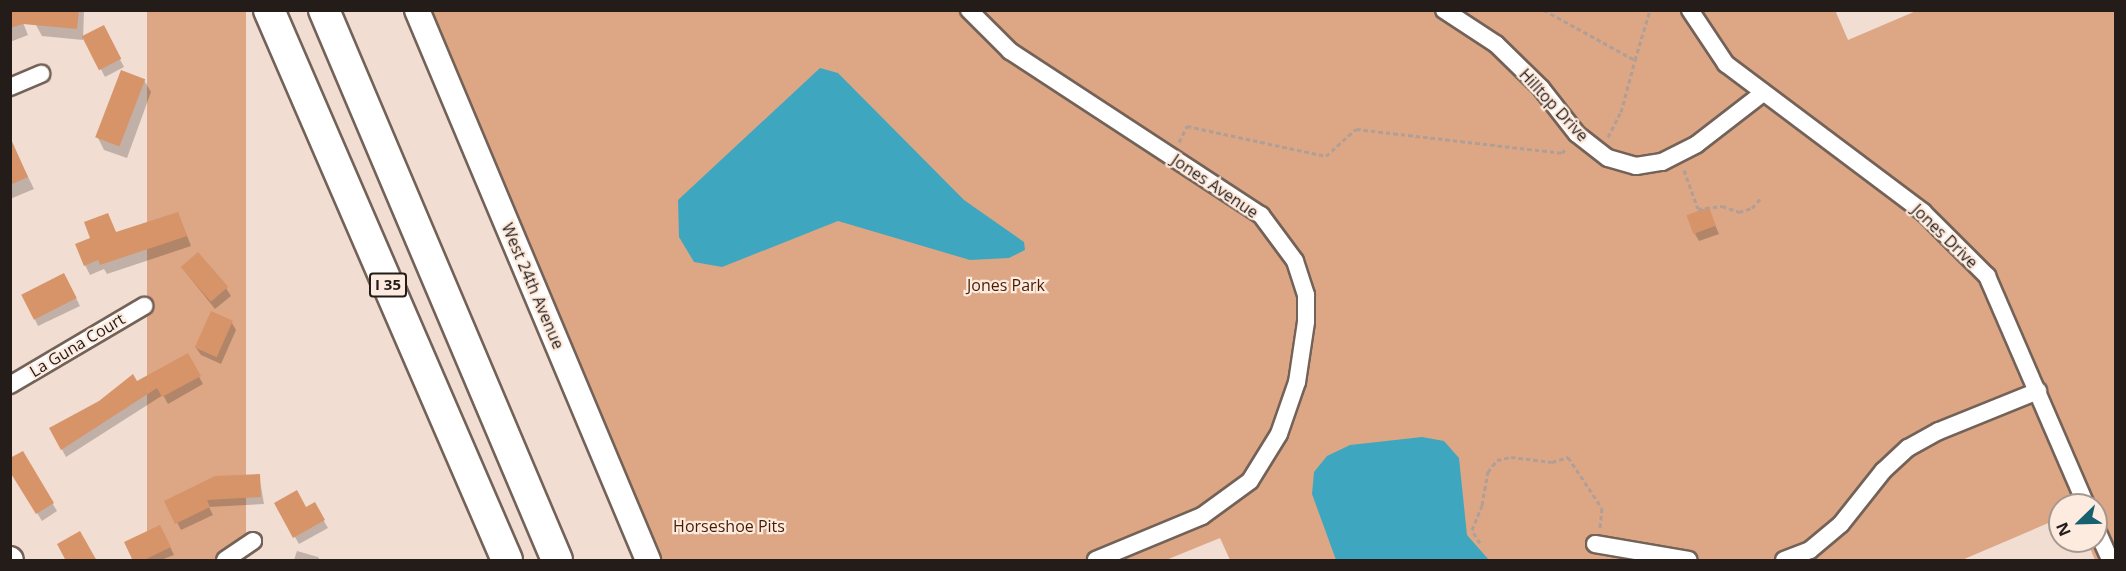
<!DOCTYPE html>
<html>
<head>
<meta charset="utf-8">
<style>
  body { margin:0 }
  #map { position:relative; width:2126px; height:571px; overflow:hidden; background:#f1ddd2; font-family:"Open Sans",sans-serif }
  div>[style] { position:absolute }
  .green>* { inset:0; background:#dda785; transform-origin:0 0 }
  .water>* { inset:0; background:#3ea7bf }
  .shadow>* { inset:0; background:#0003 }
  .building>* { inset:0; background:#d79469; transform-origin:0 0 }
  .path>* { height:3px; margin-top:-1.5px; transform-origin:0; background:repeating-linear-gradient(90deg,#af9f96 0 4.5px,transparent 0 7.5px) }
  .roads { filter:drop-shadow(2px 0 #736258) drop-shadow(-2px 0 #736258) drop-shadow(0 2px #736258) drop-shadow(0 -2px #736258) }
  .street>* { height:16px; margin:-8px; padding:0 8px; transform-origin:8px; border-radius:8px; background:#fff }
  .secondary>* { height:24px; margin:-12px; padding:0 12px; transform-origin:12px; border-radius:12px; background:#fff }
  .highway>* { height:30px; margin:-15px; padding:0 15px; transform-origin:15px; border-radius:15px; background:#fff }
  span { translate:-50% -50%; white-space:nowrap; text-align:center; line-height:1.15; -webkit-text-stroke:4.5px #feebdf; paint-order:stroke }
  .shield-label span { padding:2px 4px; background:#feebdf; border:2px solid; border-radius:4px; -webkit-text-stroke-width:0 }
  .shield-label { font-size:15px; color:#231c18; font-weight:700 }
  .street-label { font-size:16px; color:#231c18 }
  .park-label { font-size:16px; color:#481d00 }
  .frame { position:absolute; inset:0; border:12px solid #231c18; pointer-events:none }
  .north { position:absolute; left:2048px; top:493px; width:60px; height:60px; box-sizing:border-box; background:#feebdf; border:2px solid #a6988f; border-radius:50%; rotate:247deg; font-size:16px; font-weight:700; line-height:24px; text-align:center; color:#231c18 }
  .north::after { content:''; display:block; margin:auto; width:21px; height:27px; background:#17606f; clip-path:polygon(50% 0,100% 100%,50% 72%,0 100%) }
</style>
</head>
<body>
<div id="map">
  <div class="green">
    <i style="clip-path:polygon(1835px 10px,1848px 40px,1916px 11px,2115px 11px,2115px 560px,2095px 560px,2087px 541px,2096px 541px,2096px 505px,2060px 505px,2060px 518px,1962px 560px,1230px 560px,1220px 538px,1166px 560px,662px 560px,431px 11px)"></i>
    <i style="left:147px;top:11px;width:99px;height:597px"></i>
  </div>
  <div class="water">
    <i style="clip-path:polygon(820px 68px,838px 73px,964px 200px,1024px 242px,1025px 250px,1009px 258px,970px 260px,838px 221px,722px 267px,694px 262px,679px 237px,678px 200px)"></i>
    <i style="clip-path:polygon(1422px 437px,1444px 441px,1459px 458px,1467px 535px,1489px 560px,1336px 560px,1312px 494px,1314px 472px,1327px 456px,1350px 445px)"></i>
  </div>
  <div class="shadow">
    <i style="clip-path:polygon(10px 10px,18px 10px,28px 35px,10px 42px)"></i>
    <i style="clip-path:polygon(37px 10px,84px 10px,83px 40px,42px 36px,36px 25px)"></i>
    <i style="clip-path:polygon(107px 35px,124px 67px,105px 77px,84px 37px)"></i>
    <i style="clip-path:polygon(144px 80px,151px 92px,127px 158px,104px 150px,98px 138px)"></i>
    <i style="clip-path:polygon(10px 140px,34px 189px,10px 199px)"></i>
    <i style="clip-path:polygon(1708px 209px,1719px 234px,1699px 241px,1695px 234px)"></i>
    <i style="clip-path:polygon(178px 213px,191px 246px,107px 274px,104px 269px,90px 275px,85px 265px,92px 239px,107px 215px,117px 234px)"></i>
    <i style="clip-path:polygon(187px 274px,226px 288px,231px 296px,215px 309px)"></i>
    <i style="clip-path:polygon(68px 282px,80px 306px,38px 326px,23px 294px)"></i>
    <i style="clip-path:polygon(232px 323px,236px 330px,221px 364px,201px 355px,196px 348px)"></i>
    <i style="clip-path:polygon(187px 355px,203px 384px,168px 404px,163px 395px,66px 457px,51px 429px)"></i>
    <i style="clip-path:polygon(22px 453px,57px 511px,42px 521px,10px 469px)"></i>
    <i style="clip-path:polygon(259px 475px,264px 504px,209px 507px,213px 515px,181px 530px,166px 501px)"></i>
    <i style="clip-path:polygon(276px 504px,306px 509px,314px 504px,328px 528px,299px 544px)"></i>
    <i style="clip-path:polygon(164px 534px,174px 555px,161px 560px,134px 560px)"></i>
    <i style="clip-path:polygon(297px 551px,318px 557px,320px 560px,294px 560px)"></i>
  </div>
  <div class="building">
    <i style="clip-path:polygon(10px 10px,79px 10px,77px 29px,23px 24px,10px 28px)"></i>
    <i style="left:104px;top:25px;width:38px;height:25px;rotate:63deg"></i>
    <i style="left:121px;top:70px;width:26px;height:72px;rotate:21deg"></i>
    <i style="clip-path:polygon(10px 137px,28px 177px,10px 185px)"></i>
    <i style="left:1709px;top:207px;width:20px;height:24px;rotate:70deg"></i>
    <i style="clip-path:polygon(178px 212px,187px 236px,100px 265px,98px 260px,84px 266px,75px 244px,90px 238px,84px 222px,108px 213px,116px 232px)"></i>
    <i style="left:198px;top:252px;width:46px;height:23px;rotate:49deg"></i>
    <i style="left:64px;top:273px;width:28px;height:48px;rotate:63deg"></i>
    <i style="left:211px;top:311px;width:24px;height:40px;rotate:24deg"></i>
    <i style="clip-path:polygon(188px 353px,201px 376px,162px 397px,157px 388px,61px 450px,49px 428px,99px 401px,133px 374px,137px 381px)"></i>
    <i style="clip-path:polygon(23px 451px,54px 503px,36px 514px,10px 472px,10px 458px)"></i>
    <i style="clip-path:polygon(260px 474px,261px 497px,207px 500px,210px 507px,175px 524px,164px 501px,215px 476px)"></i>
    <i style="clip-path:polygon(297px 490px,306px 507px,315px 502px,325px 520px,293px 538px,274px 503px)"></i>
    <i style="clip-path:polygon(160px 525px,171px 547px,142px 561px,133px 561px,124px 542px)"></i>
    <i style="clip-path:polygon(80px 531px,97px 561px,66px 561px,57px 544px)"></i>
  </div>
  <div class="path">
    <i style="left:1544px;top:10px;width:104px;rotate:28.8deg"></i>
    <i style="left:1635px;top:60px;width:52px;rotate:-73.3deg"></i>
    <i style="left:1608px;top:137px;width:28px;rotate:-63deg"></i>
    <i style="left:1621px;top:112px;width:54px;rotate:-74.9deg"></i>
    <i style="left:1179px;top:142px;width:18px;rotate:-63deg"></i>
    <i style="left:1187px;top:126px;width:142px;rotate:12.2deg"></i>
    <i style="left:1326px;top:156px;width:40px;rotate:-42deg"></i>
    <i style="left:1356px;top:129px;width:207px;rotate:6.6deg"></i>
    <i style="left:1562px;top:153px;width:8px;rotate:-50deg"></i>
    <i style="left:1684px;top:170px;width:41px;rotate:70.3deg"></i>
    <i style="left:1698px;top:209px;width:24px;rotate:-7deg"></i>
    <i style="left:1722px;top:206px;width:18px;rotate:19deg"></i>
    <i style="left:1739px;top:212px;width:14px;rotate:-17deg"></i>
    <i style="left:1752px;top:208px;width:12px;rotate:-48deg"></i>
    <i style="left:1480px;top:543px;width:15px;rotate:-122deg"></i>
    <i style="left:1472px;top:530px;width:27px;rotate:-68deg"></i>
    <i style="left:1482px;top:505px;width:34px;rotate:-80deg"></i>
    <i style="left:1488px;top:472px;width:15px;rotate:-53deg"></i>
    <i style="left:1497px;top:460px;width:14px;rotate:-12deg"></i>
    <i style="left:1511px;top:457px;width:41px;rotate:7deg"></i>
    <i style="left:1552px;top:462px;width:17px;rotate:-17deg"></i>
    <i style="left:1568px;top:457px;width:61px;rotate:56.3deg"></i>
    <i style="left:1602px;top:508px;width:20px;rotate:96deg"></i>
  </div>
  <div class="roads">
    <div class="street">
      <i style="left:969px;top:10px;width:58px;rotate:45deg"></i>
      <i style="left:1010px;top:51px;width:300px;rotate:33.2deg"></i>
      <i style="left:1261px;top:215px;width:57px;rotate:53.5deg"></i>
      <i style="left:1295px;top:261px;width:36px;rotate:72deg"></i>
      <i style="left:1306px;top:295px;width:27px;rotate:90deg"></i>
      <i style="left:1306px;top:322px;width:61px;rotate:98.5deg"></i>
      <i style="left:1297px;top:382px;width:55px;rotate:109.1deg"></i>
      <i style="left:1279px;top:434px;width:55px;rotate:121.7deg"></i>
      <i style="left:1250px;top:481px;width:59px;rotate:143.9deg"></i>
      <i style="left:1202px;top:516px;width:115px;rotate:157.5deg"></i>
      <i style="left:1444px;top:10px;width:62px;rotate:33.2deg"></i>
      <i style="left:1496px;top:44px;width:63px;rotate:44.4deg"></i>
      <i style="left:1541px;top:88px;width:58px;rotate:52deg"></i>
      <i style="left:1577px;top:134px;width:39px;rotate:38deg"></i>
      <i style="left:1608px;top:158px;width:29px;rotate:16deg"></i>
      <i style="left:1636px;top:166px;width:26px;rotate:-9deg"></i>
      <i style="left:1662px;top:162px;width:39px;rotate:-27deg"></i>
      <i style="left:1697px;top:144px;width:83px;rotate:-37.7deg"></i>
      <i style="left:1690px;top:10px;width:65px;rotate:56.3deg"></i>
      <i style="left:1726px;top:64px;width:246px;rotate:36.9deg"></i>
      <i style="left:1923px;top:212px;width:91px;rotate:45deg"></i>
      <i style="left:1987px;top:276px;width:249px;rotate:66.6deg"></i>
      <i style="left:10px;top:87px;width:34px;rotate:-23deg"></i>
      <i style="left:10px;top:385px;width:156px;rotate:-30.5deg"></i>
      <i style="left:2096px;top:528px;width:35px;rotate:66deg"></i>
      <i style="left:1595px;top:544px;width:95px;rotate:9.7deg"></i>
      <i style="left:225px;top:560px;width:34px;rotate:-34deg"></i>
      <i style="left:1784px;top:560px;width:28px;rotate:-21deg"></i>
      <i style="left:1810px;top:550px;width:40px;rotate:-40deg"></i>
      <i style="left:1841px;top:524px;width:68px;rotate:-51.6deg"></i>
      <i style="left:1883px;top:471px;width:34px;rotate:-43deg"></i>
      <i style="left:1908px;top:448px;width:35px;rotate:-29deg"></i>
      <i style="left:1939px;top:431px;width:107px;rotate:-22deg"></i>
    </div>
    <div class="secondary">
      <i style="left:417px;top:10px;width:597px;rotate:67.22deg"></i>
      <i style="left:10px;top:559px;width:1px;rotate:45deg"></i>
    </div>
    <div class="highway">
      <i style="left:269px;top:10px;width:599px;rotate:66.6deg"></i>
      <i style="left:324px;top:10px;width:597px;rotate:67.04deg"></i>
    </div>
  </div>
  <div class="shield-label">
    <span style="left:388px;top:285px">I 35</span>
  </div>
  <div class="street-label">
    <span style="left:1554px;top:105px;rotate:47deg">Hilltop Drive</span>
    <span style="left:1215px;top:186px;rotate:34deg">Jones Avenue</span>
    <span style="left:1945px;top:236px;rotate:44deg">Jones Drive</span>
    <span style="left:533px;top:286px;rotate:67deg">West 24th Avenue</span>
    <span style="left:77px;top:345px;rotate:-31deg">La Guna Court</span>
  </div>
  <div class="park-label">
    <span style="left:1006px;top:285px">Jones Park</span>
    <span style="left:729px;top:526px">Horseshoe Pits</span>
  </div>
  <div class="frame"></div>
  <div class="north">N</div>
</div>
</body>
</html>
